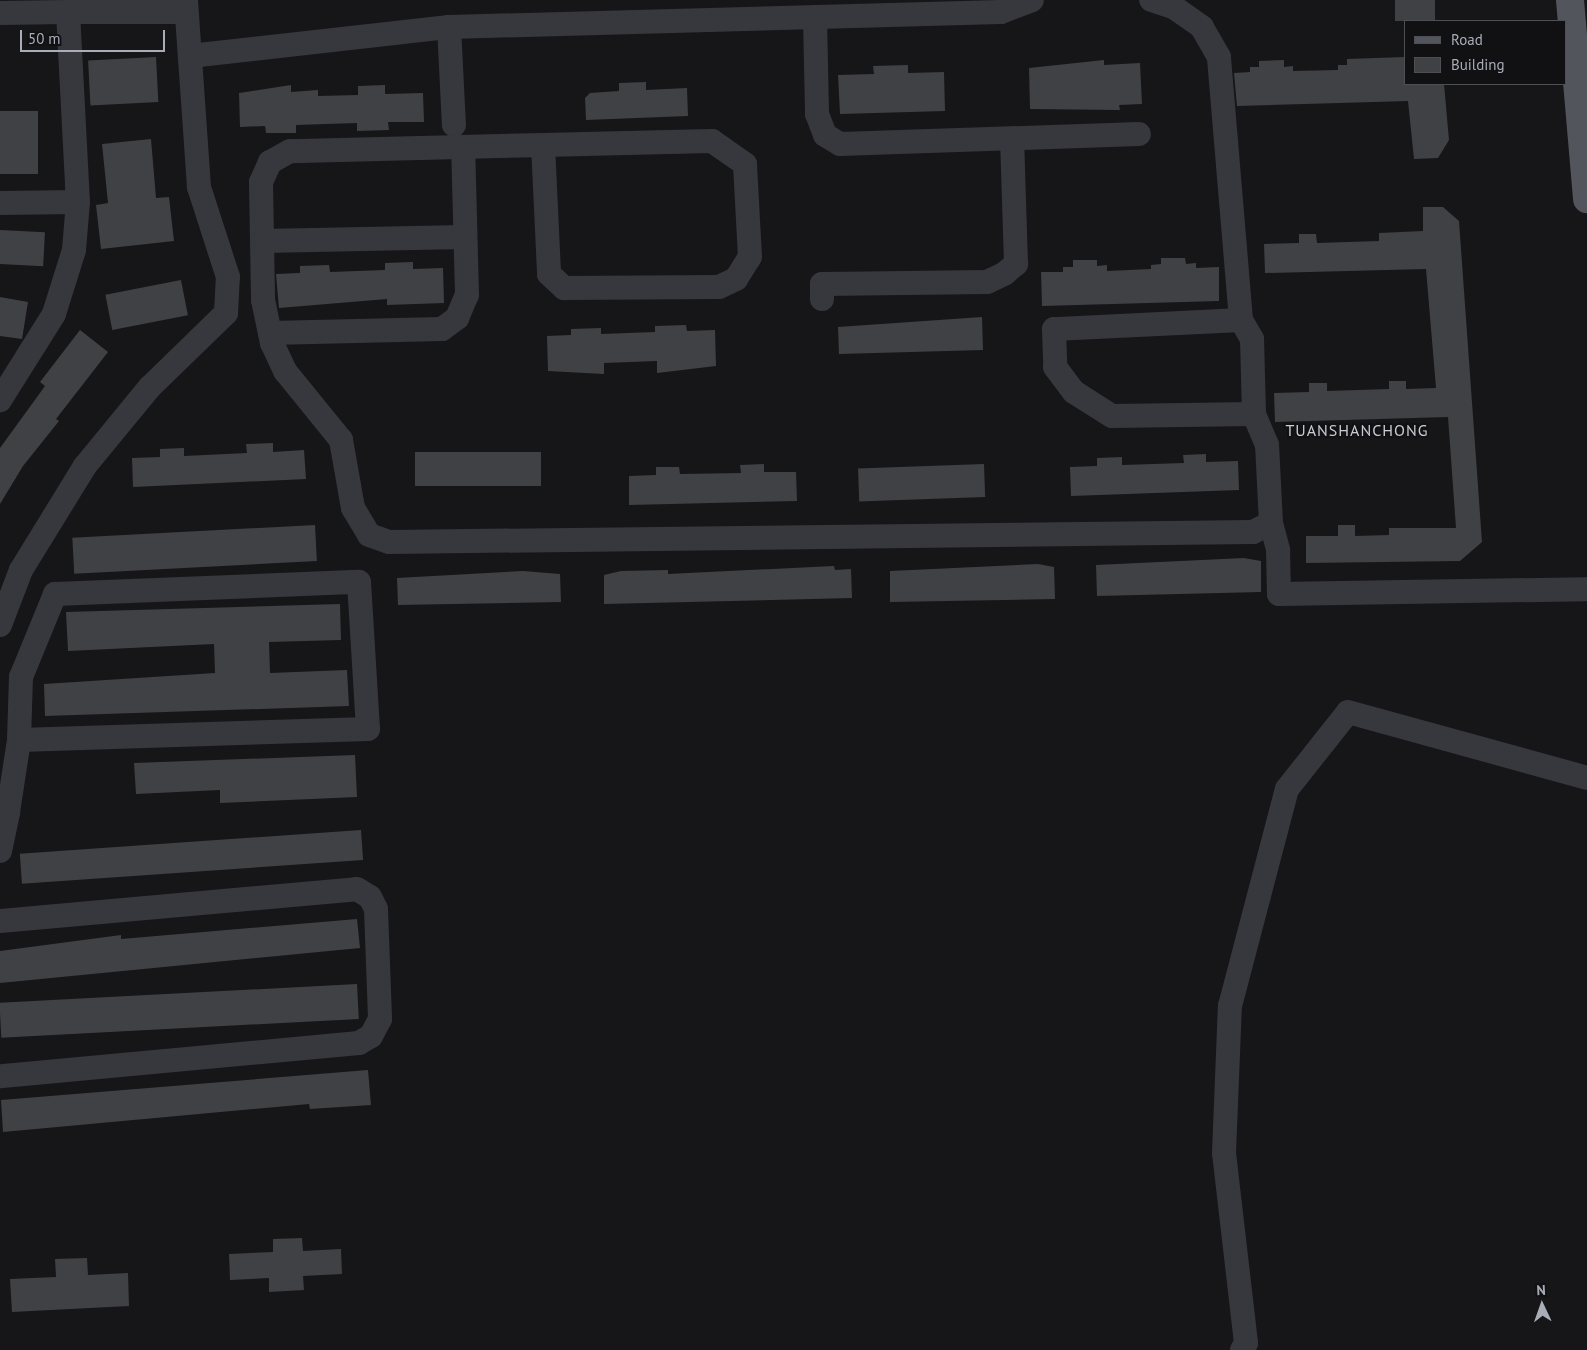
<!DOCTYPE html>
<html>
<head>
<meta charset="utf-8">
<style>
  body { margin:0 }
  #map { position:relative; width:1587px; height:1350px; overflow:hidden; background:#161618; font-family:"PT Sans",sans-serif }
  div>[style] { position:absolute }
  .building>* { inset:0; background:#404145; transform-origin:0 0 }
  .minor>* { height:24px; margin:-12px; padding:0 12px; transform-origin:12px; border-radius:12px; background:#37383d }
  .major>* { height:28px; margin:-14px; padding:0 14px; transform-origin:14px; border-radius:14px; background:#53555c }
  span { translate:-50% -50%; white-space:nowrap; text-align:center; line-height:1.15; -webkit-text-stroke:4.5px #111113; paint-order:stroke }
  .quarter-label { font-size:16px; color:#c9ccd4; letter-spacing:1px }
  .legend { position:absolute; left:1404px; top:20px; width:162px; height:65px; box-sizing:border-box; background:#111113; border:1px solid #4d4f55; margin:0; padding:6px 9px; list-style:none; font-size:15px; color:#a8adb8 }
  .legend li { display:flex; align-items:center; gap:10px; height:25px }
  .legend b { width:25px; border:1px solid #4d4f55 }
  .north { position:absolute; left:1517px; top:1280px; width:50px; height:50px; -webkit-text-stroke:4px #111113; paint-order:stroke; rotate:357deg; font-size:14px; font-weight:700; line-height:20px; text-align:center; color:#a8adb8 }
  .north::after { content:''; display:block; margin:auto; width:18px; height:22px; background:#a8adb8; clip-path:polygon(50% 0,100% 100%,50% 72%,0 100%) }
  .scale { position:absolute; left:20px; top:30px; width:145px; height:22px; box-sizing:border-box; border:2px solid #a8adb8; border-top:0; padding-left:6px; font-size:15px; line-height:18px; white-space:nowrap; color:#a8adb8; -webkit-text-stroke:4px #111113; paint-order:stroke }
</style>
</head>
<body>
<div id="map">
  <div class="building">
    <i style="left:1395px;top:0;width:40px;height:21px"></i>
    <i style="left:156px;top:57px;width:45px;height:68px;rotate:87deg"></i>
    <i style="clip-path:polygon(1405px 57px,1406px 84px,1444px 84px,1449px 140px,1438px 158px,1414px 159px,1408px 101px,1237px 106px,1234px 73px,1250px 72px,1250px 67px,1259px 67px,1259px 61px,1284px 60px,1284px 67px,1293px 66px,1293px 71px,1338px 70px,1338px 65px,1347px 65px,1347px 59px)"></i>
    <i style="clip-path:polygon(1104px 60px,1104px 65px,1140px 63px,1142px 104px,1119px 105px,1120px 110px,1030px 109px,1029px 68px)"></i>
    <i style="clip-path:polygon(908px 65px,908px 73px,944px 72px,945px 111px,840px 114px,838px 75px,874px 74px,873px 66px)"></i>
    <i style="clip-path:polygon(646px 82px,646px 90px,687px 88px,688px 116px,586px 120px,585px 98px,590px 93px,619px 91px,619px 83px)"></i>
    <i style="clip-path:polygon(291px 85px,291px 92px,318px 90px,318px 96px,358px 95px,358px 86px,385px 85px,385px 94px,423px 93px,424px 122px,388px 122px,389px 130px,357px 131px,357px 123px,296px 125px,296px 133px,266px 133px,265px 126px,240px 127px,239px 93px)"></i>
    <i style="left:0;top:111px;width:38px;height:63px"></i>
    <i style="clip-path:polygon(151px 139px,156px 198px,169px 197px,174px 241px,101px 249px,96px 205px,108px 203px,102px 144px)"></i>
    <i style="clip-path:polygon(1423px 207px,1443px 207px,1459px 221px,1482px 542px,1460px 561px,1306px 563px,1306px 536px,1338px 536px,1338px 525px,1355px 525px,1355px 536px,1389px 535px,1389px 528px,1456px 528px,1448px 417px,1275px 422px,1274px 393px,1309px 392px,1309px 383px,1327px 383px,1327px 391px,1389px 389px,1389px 381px,1406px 381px,1406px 389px,1436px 388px,1426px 269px,1265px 273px,1264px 244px,1299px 243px,1299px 234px,1316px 234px,1317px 243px,1379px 241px,1379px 233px,1423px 231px)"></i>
    <i style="left:0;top:230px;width:45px;height:34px;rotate:3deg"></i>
    <i style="clip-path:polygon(1161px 258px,1185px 258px,1186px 264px,1196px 263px,1196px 268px,1219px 267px,1219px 301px,1042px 306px,1041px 272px,1063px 272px,1063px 267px,1073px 267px,1073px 260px,1097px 260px,1097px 266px,1107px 265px,1107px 271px,1151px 269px,1151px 265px,1161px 264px)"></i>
    <i style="clip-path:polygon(413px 262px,413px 269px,443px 268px,444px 303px,387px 305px,387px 299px,279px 308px,276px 274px,300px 273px,300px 266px,329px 265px,330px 272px,385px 270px,385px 263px)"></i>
    <i style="left:181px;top:280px;width:36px;height:77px;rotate:79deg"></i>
    <i style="clip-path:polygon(0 297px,28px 302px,22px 339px,0 336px)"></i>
    <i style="clip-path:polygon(982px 317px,983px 350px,839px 354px,838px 327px)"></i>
    <i style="clip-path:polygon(686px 325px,687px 331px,715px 330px,716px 366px,657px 373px,657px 361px,604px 363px,604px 374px,548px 371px,547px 336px,571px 335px,571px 329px,601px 328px,601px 334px,655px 332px,655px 326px)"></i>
    <i style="clip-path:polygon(80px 330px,108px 352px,56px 419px,59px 421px,23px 466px,0 504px,0 448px,45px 386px,40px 382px)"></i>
    <i style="clip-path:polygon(273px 443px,273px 452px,304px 450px,306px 479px,133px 487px,132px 458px,160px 457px,160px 449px,184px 448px,184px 456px,247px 453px,246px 444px)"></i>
    <i style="left:541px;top:452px;width:34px;height:126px;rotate:90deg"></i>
    <i style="clip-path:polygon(1206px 454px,1206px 462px,1238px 461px,1239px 490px,1071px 496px,1070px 467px,1097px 466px,1097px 458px,1122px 457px,1122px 465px,1184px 463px,1183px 455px)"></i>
    <i style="clip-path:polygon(764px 464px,764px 472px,796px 472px,797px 501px,629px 505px,629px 476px,656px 475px,656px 467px,679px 467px,680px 474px,741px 473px,740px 465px)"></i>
    <i style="left:984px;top:464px;width:33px;height:126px;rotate:88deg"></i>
    <i style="left:315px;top:525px;width:36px;height:243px;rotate:87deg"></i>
    <i style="clip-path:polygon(1244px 558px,1261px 561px,1261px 592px,1097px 596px,1096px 565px)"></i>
    <i style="clip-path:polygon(1038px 564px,1054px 567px,1055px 599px,890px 602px,890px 571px)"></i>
    <i style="clip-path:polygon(834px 566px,835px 570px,851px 569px,852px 598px,604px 604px,604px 575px,621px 571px,668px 570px,668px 574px)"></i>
    <i style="clip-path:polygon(523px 571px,560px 574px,561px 602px,398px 605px,397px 578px)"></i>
    <i style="clip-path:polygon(340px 604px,341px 640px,269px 642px,270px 673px,347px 670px,349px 706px,45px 716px,44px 684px,215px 673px,214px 644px,68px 651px,66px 612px)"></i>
    <i style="clip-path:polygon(355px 755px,357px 797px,220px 803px,220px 790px,136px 794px,134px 763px)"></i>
    <i style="left:361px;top:830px;width:30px;height:342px;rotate:86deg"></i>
    <i style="clip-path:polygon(357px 919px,360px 948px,0 983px,0 951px,121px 935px,121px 939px)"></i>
    <i style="left:357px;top:984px;width:35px;height:358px;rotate:87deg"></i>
    <i style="clip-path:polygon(368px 1070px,371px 1105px,310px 1109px,309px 1104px,3px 1132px,1px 1100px)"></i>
    <i style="clip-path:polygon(302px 1238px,303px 1251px,341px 1249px,342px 1274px,303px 1276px,304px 1290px,269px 1292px,269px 1278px,230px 1280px,229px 1254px,273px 1252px,273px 1239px)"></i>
    <i style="clip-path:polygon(87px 1258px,88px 1275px,128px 1273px,129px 1306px,12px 1312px,10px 1279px,56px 1277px,55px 1259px)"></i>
  </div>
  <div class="minor">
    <i style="left:68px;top:12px;width:118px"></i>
    <i style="left:0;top:13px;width:68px;rotate:-0.8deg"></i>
    <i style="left:68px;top:12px;width:190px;rotate:87deg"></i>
    <i style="left:78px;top:202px;width:48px;rotate:94.8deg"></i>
    <i style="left:74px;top:250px;width:67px;rotate:107.4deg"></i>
    <i style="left:54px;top:314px;width:102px;rotate:122.1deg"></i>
    <i style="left:815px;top:17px;width:97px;rotate:88.8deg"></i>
    <i style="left:817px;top:114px;width:22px;rotate:69deg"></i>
    <i style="left:825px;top:135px;width:17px;rotate:31deg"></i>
    <i style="left:840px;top:144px;width:299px;rotate:-1.9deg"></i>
    <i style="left:449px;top:27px;width:98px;rotate:87.1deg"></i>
    <i style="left:190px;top:56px;width:261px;rotate:-6.4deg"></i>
    <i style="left:449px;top:27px;width:552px;rotate:-1.56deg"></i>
    <i style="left:1001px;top:12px;width:33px;rotate:-21deg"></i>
    <i style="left:543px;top:145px;width:129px;rotate:87.3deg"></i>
    <i style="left:549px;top:274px;width:21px;rotate:43deg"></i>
    <i style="left:564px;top:288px;width:155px;rotate:-0.4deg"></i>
    <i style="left:719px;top:287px;width:19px;rotate:-25deg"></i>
    <i style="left:736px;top:279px;width:26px;rotate:-58deg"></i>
    <i style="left:750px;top:257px;width:93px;rotate:-93.1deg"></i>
    <i style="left:745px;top:164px;width:40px;rotate:-145.1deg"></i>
    <i style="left:712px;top:141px;width:85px;rotate:178.7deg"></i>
    <i style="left:627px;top:143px;width:84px;rotate:178.6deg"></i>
    <i style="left:543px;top:145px;width:253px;rotate:178.6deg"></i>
    <i style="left:290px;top:151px;width:23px;rotate:151deg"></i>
    <i style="left:270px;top:162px;width:22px;rotate:114deg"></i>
    <i style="left:261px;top:182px;width:118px;rotate:89deg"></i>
    <i style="left:263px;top:300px;width:44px;rotate:78.2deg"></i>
    <i style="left:272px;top:343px;width:31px;rotate:65deg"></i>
    <i style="left:285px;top:371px;width:89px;rotate:50.9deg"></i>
    <i style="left:341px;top:440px;width:69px;rotate:80deg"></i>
    <i style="left:353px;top:508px;width:31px;rotate:59deg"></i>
    <i style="left:369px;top:535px;width:21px;rotate:19deg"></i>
    <i style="left:389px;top:542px;width:864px;rotate:-0.66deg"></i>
    <i style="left:1253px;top:532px;width:20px;rotate:-27deg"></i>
    <i style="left:1271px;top:523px;width:78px;rotate:-92.9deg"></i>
    <i style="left:1267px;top:445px;width:34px;rotate:-113deg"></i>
    <i style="left:1254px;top:414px;width:75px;rotate:-91.5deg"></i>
    <i style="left:1252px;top:339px;width:22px;rotate:-120deg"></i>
    <i style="left:1241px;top:320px;width:264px;rotate:-94.8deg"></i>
    <i style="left:1219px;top:57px;width:34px;rotate:-120deg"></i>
    <i style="left:1202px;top:27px;width:35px;rotate:-145deg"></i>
    <i style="left:1173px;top:7px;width:23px;rotate:-162deg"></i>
    <i style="left:0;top:203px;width:78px;rotate:-0.7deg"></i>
    <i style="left:263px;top:241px;width:202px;rotate:-1.1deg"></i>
    <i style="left:822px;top:299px;width:15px;rotate:-90deg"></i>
    <i style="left:822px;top:284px;width:165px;rotate:-0.7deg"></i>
    <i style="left:987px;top:282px;width:19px;rotate:-25deg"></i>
    <i style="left:1004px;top:274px;width:16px;rotate:-40deg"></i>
    <i style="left:1016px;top:264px;width:124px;rotate:-91.8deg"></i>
    <i style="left:1241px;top:320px;width:187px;rotate:177.2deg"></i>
    <i style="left:1054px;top:329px;width:38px;rotate:88deg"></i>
    <i style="left:1055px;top:367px;width:31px;rotate:53deg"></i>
    <i style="left:1074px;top:392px;width:45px;rotate:32.3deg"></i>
    <i style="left:1112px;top:416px;width:142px;rotate:-0.8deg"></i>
    <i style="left:270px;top:333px;width:172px;rotate:-1.3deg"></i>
    <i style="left:442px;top:329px;width:19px;rotate:-36deg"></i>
    <i style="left:457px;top:318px;width:25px;rotate:-67deg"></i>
    <i style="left:467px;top:295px;width:148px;rotate:-91.5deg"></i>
    <i style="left:1271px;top:523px;width:28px;rotate:75deg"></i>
    <i style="left:1278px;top:550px;width:44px;rotate:88.7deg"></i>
    <i style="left:1279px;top:594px;width:308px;rotate:-0.9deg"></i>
    <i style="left:0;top:625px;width:59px;rotate:-69.1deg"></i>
    <i style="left:21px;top:570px;width:122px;rotate:-58.4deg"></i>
    <i style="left:85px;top:466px;width:102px;rotate:-50.6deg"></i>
    <i style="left:150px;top:387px;width:106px;rotate:-44.2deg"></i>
    <i style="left:226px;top:313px;width:36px;rotate:-87deg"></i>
    <i style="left:228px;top:277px;width:95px;rotate:-107.9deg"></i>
    <i style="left:199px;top:187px;width:187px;rotate:-94deg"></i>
    <i style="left:0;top:811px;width:8px;rotate:7deg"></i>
    <i style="left:8px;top:812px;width:73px;rotate:-81.3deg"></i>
    <i style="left:19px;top:740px;width:63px;rotate:-88.2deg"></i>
    <i style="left:21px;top:677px;width:90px;rotate:-67.7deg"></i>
    <i style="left:55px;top:594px;width:304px;rotate:-2.3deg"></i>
    <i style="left:359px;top:582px;width:147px;rotate:86.5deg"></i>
    <i style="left:368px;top:729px;width:349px;rotate:178.2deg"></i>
    <i style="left:0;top:851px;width:40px;rotate:-78deg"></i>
    <i style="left:0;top:921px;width:358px;rotate:-5.1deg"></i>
    <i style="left:357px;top:889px;width:15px;rotate:32deg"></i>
    <i style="left:370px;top:897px;width:13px;rotate:63deg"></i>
    <i style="left:376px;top:909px;width:110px;rotate:87.9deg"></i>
    <i style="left:380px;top:1019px;width:19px;rotate:118deg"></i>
    <i style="left:371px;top:1036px;width:14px;rotate:150deg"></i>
    <i style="left:359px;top:1043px;width:361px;rotate:174.7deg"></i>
    <i style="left:1242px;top:1350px;width:8px;rotate:-60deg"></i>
    <i style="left:1246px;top:1343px;width:191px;rotate:-96.6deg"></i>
    <i style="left:1224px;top:1153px;width:147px;rotate:-87.7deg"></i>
    <i style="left:1230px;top:1006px;width:224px;rotate:-75.3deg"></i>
    <i style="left:1287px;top:789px;width:98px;rotate:-51.6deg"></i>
    <i style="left:1348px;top:712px;width:248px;rotate:15.4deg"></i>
  </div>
  <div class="major">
    <i style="left:1570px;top:0;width:200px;rotate:85.1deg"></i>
  </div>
  <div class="quarter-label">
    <span style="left:1357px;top:430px">TUANSHANCHONG</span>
  </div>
  <ul class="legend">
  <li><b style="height:6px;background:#53555c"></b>Road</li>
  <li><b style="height:14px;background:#404145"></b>Building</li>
  </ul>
  <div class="north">N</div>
  <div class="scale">50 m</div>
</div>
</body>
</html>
